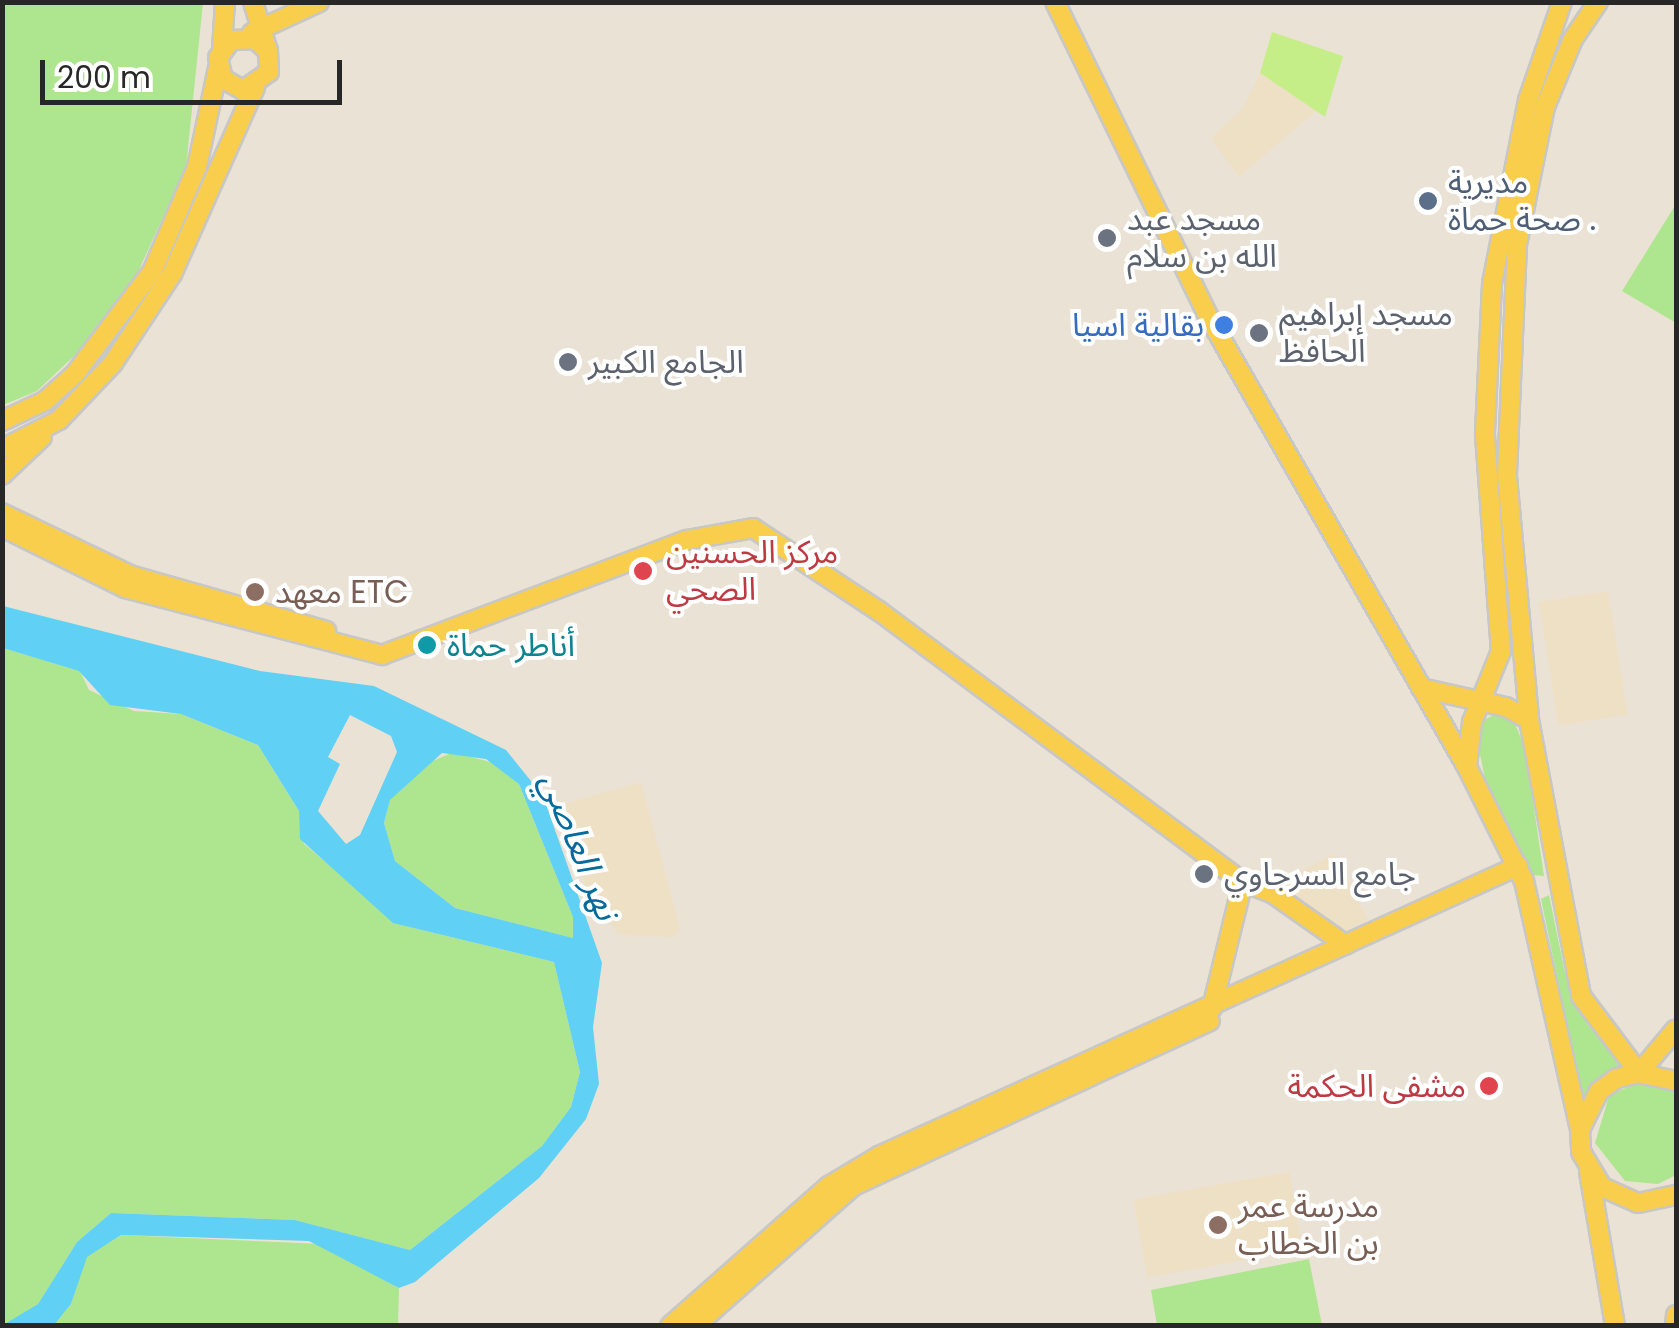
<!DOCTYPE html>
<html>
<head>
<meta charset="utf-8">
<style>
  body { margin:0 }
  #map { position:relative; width:1679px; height:1328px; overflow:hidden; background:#ebe2d6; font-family:Poppins,"Noto Sans Arabic",sans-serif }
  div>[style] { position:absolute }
  .education>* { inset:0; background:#eee0c4; transform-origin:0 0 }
  .green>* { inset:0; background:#ade68e }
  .pitch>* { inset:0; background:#c5ee89 }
  .water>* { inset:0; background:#61d0f5 }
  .roads { filter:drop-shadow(2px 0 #c7c7c7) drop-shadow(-2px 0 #c7c7c7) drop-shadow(0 2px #c7c7c7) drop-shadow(0 -2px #c7c7c7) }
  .major>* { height:18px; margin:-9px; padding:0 9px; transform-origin:9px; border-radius:9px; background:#f9ce4d }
  .dots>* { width:28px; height:28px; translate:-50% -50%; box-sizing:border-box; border:5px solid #fff; border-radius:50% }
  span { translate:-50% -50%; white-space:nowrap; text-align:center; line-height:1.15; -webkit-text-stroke:8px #fff; paint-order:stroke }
  .service-label { font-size:32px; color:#4e5e75 }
  .left { translate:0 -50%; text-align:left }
  .worship-label { font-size:32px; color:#5b616d }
  .shop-label { font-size:32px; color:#366cbe }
  .right { translate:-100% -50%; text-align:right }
  .health-label { font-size:32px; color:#be3a42 }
  .education-label { font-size:32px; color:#785e54 }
  .culture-label { font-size:32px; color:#0d838f }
  .water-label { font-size:35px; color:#056a9c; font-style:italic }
  .frame { position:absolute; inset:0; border:5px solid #272727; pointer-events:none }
  .scale { position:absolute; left:40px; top:60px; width:302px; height:45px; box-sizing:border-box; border:5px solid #272727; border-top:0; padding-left:12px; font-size:30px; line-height:35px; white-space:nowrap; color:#272727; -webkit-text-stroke:8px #fff; paint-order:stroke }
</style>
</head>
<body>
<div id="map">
  <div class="education">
    <i style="clip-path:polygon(1260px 73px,1316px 111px,1239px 177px,1211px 138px,1243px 108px)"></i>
    <i style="left:1608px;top:591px;width:125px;height:70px;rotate:81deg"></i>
    <i style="clip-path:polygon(641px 782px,680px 929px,674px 937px,619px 935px,586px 888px,560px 805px)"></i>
    <i style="clip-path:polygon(1334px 854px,1368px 920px,1345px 931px,1277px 883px)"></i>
    <i style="left:1289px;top:1172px;width:79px;height:158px;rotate:80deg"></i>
  </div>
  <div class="green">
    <i style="clip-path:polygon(3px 3px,203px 3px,186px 167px,137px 274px,75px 355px,37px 391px,3px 405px)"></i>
    <i style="clip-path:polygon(1676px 204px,1676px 323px,1622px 291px)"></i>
    <i style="clip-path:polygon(3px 648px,80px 671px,89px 690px,134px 711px,181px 714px,258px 745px,299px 811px,304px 844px,402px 925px,554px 962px,580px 1072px,571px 1107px,542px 1146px,410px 1250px,295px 1220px,111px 1213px,77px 1242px,38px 1304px,3px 1326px)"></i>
    <i style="clip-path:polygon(1497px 713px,1513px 719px,1525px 748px,1544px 876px,1532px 875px,1487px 788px,1477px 740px,1484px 720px)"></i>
    <i style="clip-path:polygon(454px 752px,497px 764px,519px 784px,573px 917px,573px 938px,455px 908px,395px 861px,384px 823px,390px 799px,418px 767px)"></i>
    <i style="clip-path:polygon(1549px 895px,1565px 973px,1587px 1024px,1622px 1064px,1582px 1097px,1541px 899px)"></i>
    <i style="clip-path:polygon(1640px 1081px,1676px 1091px,1676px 1175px,1658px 1184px,1625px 1181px,1595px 1143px,1609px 1096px)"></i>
    <i style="clip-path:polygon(121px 1235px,322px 1244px,399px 1288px,398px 1325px,53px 1326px,71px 1304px,86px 1257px)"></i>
    <i style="clip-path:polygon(1309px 1259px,1322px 1325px,1157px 1325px,1151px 1290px)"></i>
  </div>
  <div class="pitch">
    <i style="clip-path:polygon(1272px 32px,1343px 56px,1325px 117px,1260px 73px)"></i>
  </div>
  <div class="water">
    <i style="clip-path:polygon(evenodd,3px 606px,260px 671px,374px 686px,506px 750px,543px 796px,602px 963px,593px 1027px,599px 1084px,586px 1119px,539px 1178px,415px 1282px,399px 1288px,309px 1241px,121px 1235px,87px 1257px,71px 1304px,54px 1325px,3px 1325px,38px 1304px,77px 1242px,111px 1213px,295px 1220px,410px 1250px,542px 1146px,571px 1107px,580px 1072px,554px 962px,393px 923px,300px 839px,299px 811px,258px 745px,181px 714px,110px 705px,79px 671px,3px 648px,3px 606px,350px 715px,391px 736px,397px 752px,360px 835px,346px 844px,318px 811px,340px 764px,328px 757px,350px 715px,3px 606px,442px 753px,486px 759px,519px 784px,573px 917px,573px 938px,455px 908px,395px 861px,384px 823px,390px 800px,442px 753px)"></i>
  </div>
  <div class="roads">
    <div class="major">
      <i style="left:253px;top:2px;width:51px;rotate:73deg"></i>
      <i style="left:268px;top:51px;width:21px;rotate:87deg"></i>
      <i style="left:269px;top:72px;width:32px;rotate:145deg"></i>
      <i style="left:243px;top:90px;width:23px;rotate:-151deg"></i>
      <i style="left:223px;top:79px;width:22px;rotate:-103deg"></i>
      <i style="left:218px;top:58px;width:22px;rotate:-54deg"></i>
      <i style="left:231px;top:40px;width:24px;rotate:-2deg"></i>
      <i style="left:255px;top:39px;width:18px;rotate:43deg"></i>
      <i style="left:1055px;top:2px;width:349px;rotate:64deg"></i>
      <i style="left:1208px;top:316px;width:520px;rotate:60.13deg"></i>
      <i style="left:1562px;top:2px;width:104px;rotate:109.1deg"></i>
      <i style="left:1528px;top:100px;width:187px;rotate:101.1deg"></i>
      <i style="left:1492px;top:284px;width:151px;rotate:92.7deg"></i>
      <i style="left:1485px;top:435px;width:217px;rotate:85.8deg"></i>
      <i style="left:1501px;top:651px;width:77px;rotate:112.2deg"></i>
      <i style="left:1472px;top:722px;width:45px;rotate:96.3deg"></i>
      <i style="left:1467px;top:767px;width:127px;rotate:63.4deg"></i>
      <i style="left:1524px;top:881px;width:255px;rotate:77.3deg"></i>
      <i style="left:1598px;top:2px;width:45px;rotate:124deg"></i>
      <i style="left:1573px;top:39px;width:74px;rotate:112.4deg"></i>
      <i style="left:1545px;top:107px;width:141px;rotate:101.5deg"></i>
      <i style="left:1517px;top:245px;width:231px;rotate:92.5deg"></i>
      <i style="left:1507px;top:476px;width:245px;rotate:84.8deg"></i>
      <i style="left:1529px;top:720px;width:281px;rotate:79.3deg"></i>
      <i style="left:1581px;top:996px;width:96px;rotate:53deg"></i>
      <i style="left:1639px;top:1073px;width:57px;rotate:-49.9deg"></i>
      <i style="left:252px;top:33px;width:74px;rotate:-24.8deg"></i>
      <i style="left:222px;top:48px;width:46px;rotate:-86.3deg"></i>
      <i style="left:2px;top:421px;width:47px;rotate:-24.9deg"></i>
      <i style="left:45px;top:401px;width:40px;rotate:-42deg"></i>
      <i style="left:75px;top:374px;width:128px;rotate:-53deg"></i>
      <i style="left:152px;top:272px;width:114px;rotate:-66.8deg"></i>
      <i style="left:197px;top:167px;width:101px;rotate:-78deg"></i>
      <i style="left:2px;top:449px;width:64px;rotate:-27deg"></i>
      <i style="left:59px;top:420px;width:79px;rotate:-46.5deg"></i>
      <i style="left:113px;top:363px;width:107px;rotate:-56.5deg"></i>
      <i style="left:172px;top:274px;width:204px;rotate:-66deg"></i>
      <i style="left:2px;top:475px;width:55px;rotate:-43.5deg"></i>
      <i style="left:2px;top:513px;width:142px;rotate:25.8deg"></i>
      <i style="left:130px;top:575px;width:204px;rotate:15.9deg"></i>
      <i style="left:2px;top:527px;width:137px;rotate:26.4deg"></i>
      <i style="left:125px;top:588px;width:266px;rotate:14.6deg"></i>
      <i style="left:382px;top:655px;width:326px;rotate:-20.7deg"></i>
      <i style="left:687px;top:540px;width:67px;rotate:-10.3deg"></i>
      <i style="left:753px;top:528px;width:151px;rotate:33.4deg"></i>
      <i style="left:879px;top:611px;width:454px;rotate:36.7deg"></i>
      <i style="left:1243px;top:882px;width:31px;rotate:21deg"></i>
      <i style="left:1272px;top:893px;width:90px;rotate:35.1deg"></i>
      <i style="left:1421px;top:688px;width:87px;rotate:12.6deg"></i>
      <i style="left:1506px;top:707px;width:26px;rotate:29deg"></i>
      <i style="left:1212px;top:1008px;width:130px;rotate:-76.2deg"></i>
      <i style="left:1676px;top:1081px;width:38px;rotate:-168deg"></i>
      <i style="left:1639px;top:1073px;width:23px;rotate:167deg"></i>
      <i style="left:1617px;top:1078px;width:22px;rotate:144deg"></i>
      <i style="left:1599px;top:1091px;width:43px;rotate:116deg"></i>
      <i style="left:1580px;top:1130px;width:22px;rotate:87deg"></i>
      <i style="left:1581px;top:1152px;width:41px;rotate:59deg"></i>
      <i style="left:1602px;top:1187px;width:39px;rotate:24deg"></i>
      <i style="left:1638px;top:1203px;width:39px;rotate:-12deg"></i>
      <i style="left:1589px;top:1172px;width:156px;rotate:80.4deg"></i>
      <i style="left:670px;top:1326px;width:212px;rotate:-41.4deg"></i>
      <i style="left:829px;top:1186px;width:58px;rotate:-31deg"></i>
      <i style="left:879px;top:1156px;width:702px;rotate:-24.41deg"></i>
      <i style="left:695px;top:1326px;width:211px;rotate:-41.5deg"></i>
      <i style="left:853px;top:1186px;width:393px;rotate:-24.8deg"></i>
      <i style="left:1675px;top:1326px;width:11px;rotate:-85deg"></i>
    </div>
  </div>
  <div class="dots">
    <i style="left:1428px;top:201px;background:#5c6f8a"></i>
    <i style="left:1107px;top:238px;background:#6b7280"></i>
    <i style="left:1224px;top:325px;background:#3f7fe0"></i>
    <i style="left:1259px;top:333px;background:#6b7280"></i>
    <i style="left:568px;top:362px;background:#6b7280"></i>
    <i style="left:643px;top:571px;background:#e0444e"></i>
    <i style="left:255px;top:592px;background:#8d6e63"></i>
    <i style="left:427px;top:645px;background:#0f9aa8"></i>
    <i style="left:1204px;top:874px;background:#6b7280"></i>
    <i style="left:1489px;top:1086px;background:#e0444e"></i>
    <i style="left:1218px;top:1225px;background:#8d6e63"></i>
  </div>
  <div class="service-label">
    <span class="left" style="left:1448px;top:201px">مديرية<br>صحة حماة .</span>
  </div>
  <div class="worship-label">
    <span class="left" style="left:1127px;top:238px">مسجد عبد<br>الله بن سلام</span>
    <span class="left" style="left:1279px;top:333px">مسجد إبراهيم<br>الحافظ</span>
    <span class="left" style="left:588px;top:362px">الجامع الكبير</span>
    <span class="left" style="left:1224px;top:874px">جامع السرجاوي</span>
  </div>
  <div class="shop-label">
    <span class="right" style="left:1204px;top:325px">بقالية اسيا</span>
  </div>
  <div class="health-label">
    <span class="left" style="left:666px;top:571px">مركز الحسنين<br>الصحي</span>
    <span class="right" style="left:1466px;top:1086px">مشفى الحكمة</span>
  </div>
  <div class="education-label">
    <span class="left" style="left:275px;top:592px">معهد ETC</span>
    <span class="left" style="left:1238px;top:1225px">مدرسة عمر<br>بن الخطاب</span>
  </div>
  <div class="culture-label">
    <span class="left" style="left:447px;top:645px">أناطر حماة</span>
  </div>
  <div class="water-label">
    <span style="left:580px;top:846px;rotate:68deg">نهر العاصي</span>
  </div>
  <div class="frame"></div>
  <div class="scale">200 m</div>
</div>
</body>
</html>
